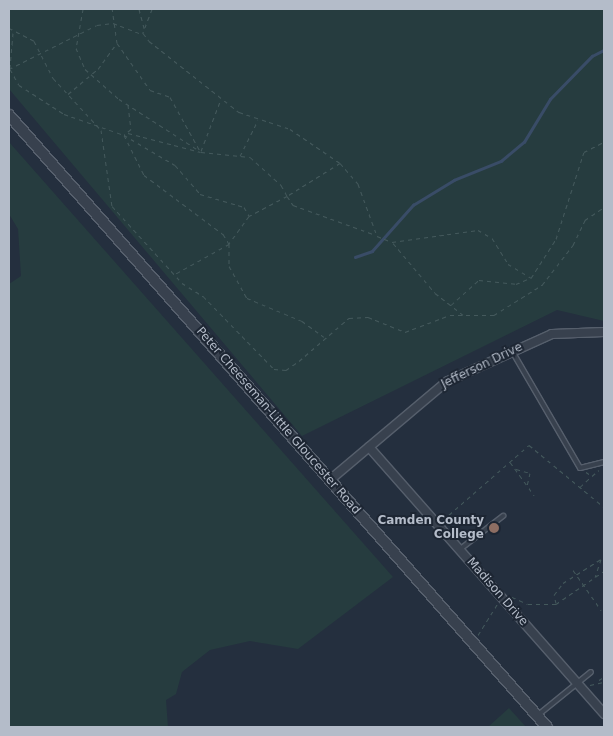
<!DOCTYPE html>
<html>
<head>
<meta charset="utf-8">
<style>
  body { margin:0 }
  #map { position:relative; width:613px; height:736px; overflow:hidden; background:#242f3e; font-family:"DejaVu Sans",sans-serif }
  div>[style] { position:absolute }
  .green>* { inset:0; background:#263c3f }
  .stream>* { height:2.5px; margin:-1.25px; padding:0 1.25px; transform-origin:1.25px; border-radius:1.25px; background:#394c67 }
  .path>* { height:1px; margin-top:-0.5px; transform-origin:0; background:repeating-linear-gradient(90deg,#44595c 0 4px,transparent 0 8px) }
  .roads { filter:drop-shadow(1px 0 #565f6c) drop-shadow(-1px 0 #565f6c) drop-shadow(0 1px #565f6c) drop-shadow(0 -1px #565f6c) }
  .service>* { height:4px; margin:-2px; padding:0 2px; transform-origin:2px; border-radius:2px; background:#38414e }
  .minor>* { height:8px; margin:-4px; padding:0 4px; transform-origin:4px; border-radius:4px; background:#38414e }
  .tertiary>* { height:10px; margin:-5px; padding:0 5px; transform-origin:5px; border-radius:5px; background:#38414e }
  .dots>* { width:14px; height:14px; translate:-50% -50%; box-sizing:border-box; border:2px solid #1d2633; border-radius:50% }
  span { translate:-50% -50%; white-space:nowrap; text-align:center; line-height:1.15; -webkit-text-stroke:4px #1d2633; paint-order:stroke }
  .street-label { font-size:12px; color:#b4bcc9 }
  .poi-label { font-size:12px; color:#b4bcc9; font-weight:700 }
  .right { translate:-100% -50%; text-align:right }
  .frame { position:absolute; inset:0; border:10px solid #b4bcc9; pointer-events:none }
</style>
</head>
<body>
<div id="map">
  <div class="green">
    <i style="clip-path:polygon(9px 9px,604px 9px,604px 321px,557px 310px,302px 436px,9px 89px)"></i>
    <i style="clip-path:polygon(9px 142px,393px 577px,298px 649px,250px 641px,210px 650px,182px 672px,176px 694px,166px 700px,168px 727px,9px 727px,9px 284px,21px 276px,18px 229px,9px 214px)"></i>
    <i style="clip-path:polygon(509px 708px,526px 727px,488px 727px)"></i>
  </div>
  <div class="stream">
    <i style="left:355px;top:257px;width:18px;rotate:-19deg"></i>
    <i style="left:372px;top:251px;width:62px;rotate:-48.3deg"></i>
    <i style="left:413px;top:205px;width:48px;rotate:-31.4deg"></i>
    <i style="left:454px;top:180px;width:51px;rotate:-22deg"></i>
    <i style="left:501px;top:161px;width:30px;rotate:-40deg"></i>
    <i style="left:524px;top:142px;width:50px;rotate:-58.8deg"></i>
    <i style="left:550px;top:99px;width:60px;rotate:-45.7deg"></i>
    <i style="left:592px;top:56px;width:13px;rotate:-27deg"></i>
  </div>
  <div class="path">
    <i style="left:83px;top:9px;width:40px;rotate:100deg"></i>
    <i style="left:76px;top:48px;width:23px;rotate:67deg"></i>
    <i style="left:85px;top:69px;width:45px;rotate:41.4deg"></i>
    <i style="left:119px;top:99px;width:94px;rotate:32.8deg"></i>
    <i style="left:139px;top:9px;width:20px;rotate:75deg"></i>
    <i style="left:152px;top:9px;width:26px;rotate:111deg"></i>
    <i style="left:143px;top:33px;width:10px;rotate:53deg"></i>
    <i style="left:149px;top:41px;width:115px;rotate:38.3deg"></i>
    <i style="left:239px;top:112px;width:54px;rotate:18.4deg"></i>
    <i style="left:290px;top:129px;width:60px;rotate:34.2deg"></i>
    <i style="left:340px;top:163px;width:28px;rotate:49deg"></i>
    <i style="left:358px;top:184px;width:55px;rotate:69.9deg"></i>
    <i style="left:377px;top:236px;width:16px;rotate:22deg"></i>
    <i style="left:392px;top:242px;width:87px;rotate:-7.9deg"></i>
    <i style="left:478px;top:230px;width:16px;rotate:30deg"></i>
    <i style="left:492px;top:238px;width:31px;rotate:58deg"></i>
    <i style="left:508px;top:264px;width:27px;rotate:31deg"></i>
    <i style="left:531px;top:278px;width:46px;rotate:-57.3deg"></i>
    <i style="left:556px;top:239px;width:91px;rotate:-72.2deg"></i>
    <i style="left:584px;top:152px;width:22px;rotate:-27deg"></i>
    <i style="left:591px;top:9px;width:13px"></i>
    <i style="left:9px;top:28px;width:28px;rotate:27deg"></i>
    <i style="left:34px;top:41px;width:42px;rotate:62.8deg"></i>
    <i style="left:53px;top:78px;width:71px;rotate:47.3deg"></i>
    <i style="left:101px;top:130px;width:77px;rotate:81.8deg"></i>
    <i style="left:112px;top:206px;width:104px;rotate:47.7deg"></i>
    <i style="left:182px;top:283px;width:25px;rotate:32deg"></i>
    <i style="left:203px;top:296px;width:102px;rotate:45.8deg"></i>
    <i style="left:274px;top:369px;width:12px;rotate:5deg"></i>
    <i style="left:286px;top:370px;width:16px;rotate:-35deg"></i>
    <i style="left:299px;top:361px;width:66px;rotate:-40.7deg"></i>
    <i style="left:349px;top:318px;width:19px;rotate:-3deg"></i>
    <i style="left:368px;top:317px;width:40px;rotate:22deg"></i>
    <i style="left:405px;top:332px;width:48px;rotate:-20.7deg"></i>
    <i style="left:450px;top:315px;width:44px"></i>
    <i style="left:494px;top:315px;width:57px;rotate:-32deg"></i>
    <i style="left:542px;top:285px;width:51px;rotate:-52.2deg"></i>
    <i style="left:573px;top:245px;width:28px;rotate:-64deg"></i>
    <i style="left:585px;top:220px;width:23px;rotate:-34deg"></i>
    <i style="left:13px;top:33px;width:36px;rotate:95deg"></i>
    <i style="left:10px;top:69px;width:18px;rotate:61deg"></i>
    <i style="left:19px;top:85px;width:54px;rotate:32.8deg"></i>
    <i style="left:64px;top:114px;width:64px;rotate:19.3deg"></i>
    <i style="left:124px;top:135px;width:59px;rotate:30.5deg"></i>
    <i style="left:175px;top:165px;width:38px;rotate:49deg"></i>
    <i style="left:200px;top:194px;width:46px;rotate:16.5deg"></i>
    <i style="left:244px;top:207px;width:10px;rotate:61deg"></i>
    <i style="left:117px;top:43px;width:57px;rotate:54.9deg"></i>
    <i style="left:150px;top:90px;width:21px;rotate:19deg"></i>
    <i style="left:170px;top:97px;width:62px;rotate:60.9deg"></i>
    <i style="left:9px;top:69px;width:98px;rotate:-26.6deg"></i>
    <i style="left:97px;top:25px;width:16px;rotate:-7deg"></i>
    <i style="left:113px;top:23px;width:31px;rotate:21deg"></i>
    <i style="left:68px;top:94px;width:39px;rotate:-40deg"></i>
    <i style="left:98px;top:69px;width:32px;rotate:-54deg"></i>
    <i style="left:117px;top:43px;width:34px;rotate:-98deg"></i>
    <i style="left:128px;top:105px;width:24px;rotate:83deg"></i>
    <i style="left:131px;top:129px;width:9px;rotate:139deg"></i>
    <i style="left:124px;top:135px;width:45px;rotate:63.4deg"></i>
    <i style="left:144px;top:175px;width:99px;rotate:36.8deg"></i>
    <i style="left:223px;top:234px;width:12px;rotate:59deg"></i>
    <i style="left:229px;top:244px;width:62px;rotate:150.9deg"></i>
    <i style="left:128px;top:133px;width:75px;rotate:14.6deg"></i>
    <i style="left:201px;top:152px;width:49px;rotate:5.8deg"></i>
    <i style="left:250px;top:157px;width:42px;rotate:42.1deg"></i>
    <i style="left:281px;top:185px;width:13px;rotate:61deg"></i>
    <i style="left:287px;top:196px;width:43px;rotate:152.2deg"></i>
    <i style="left:249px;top:216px;width:34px;rotate:126deg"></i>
    <i style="left:229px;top:244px;width:22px;rotate:90deg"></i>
    <i style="left:229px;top:266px;width:37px;rotate:61deg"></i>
    <i style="left:247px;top:298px;width:60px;rotate:22.7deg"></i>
    <i style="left:302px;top:321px;width:27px;rotate:36deg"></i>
    <i style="left:201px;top:151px;width:56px;rotate:-69deg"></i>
    <i style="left:240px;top:156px;width:40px;rotate:-63.4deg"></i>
    <i style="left:340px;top:163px;width:62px;rotate:148.1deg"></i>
    <i style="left:287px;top:196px;width:11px;rotate:56deg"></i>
    <i style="left:293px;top:205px;width:88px;rotate:19.9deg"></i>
    <i style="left:393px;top:243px;width:65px;rotate:50deg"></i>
    <i style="left:435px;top:293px;width:36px;rotate:38deg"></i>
    <i style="left:451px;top:305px;width:38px;rotate:-42deg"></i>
    <i style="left:479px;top:280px;width:37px;rotate:6deg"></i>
    <i style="left:516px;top:284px;width:15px;rotate:-23deg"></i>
    <i style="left:510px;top:462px;width:41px;rotate:54deg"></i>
    <i style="left:516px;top:469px;width:15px;rotate:16deg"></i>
    <i style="left:530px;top:473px;width:13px;rotate:103deg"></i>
    <i style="left:586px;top:472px;width:7px;rotate:34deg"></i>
    <i style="left:592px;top:476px;width:9px;rotate:-41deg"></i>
    <i style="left:580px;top:487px;width:16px;rotate:-43deg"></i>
    <i style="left:443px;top:520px;width:114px;rotate:-41.1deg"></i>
    <i style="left:529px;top:445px;width:97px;rotate:39.6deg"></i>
    <i style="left:573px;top:570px;width:49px;rotate:55deg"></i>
    <i style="left:512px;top:597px;width:17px;rotate:24deg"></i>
    <i style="left:528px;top:604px;width:28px"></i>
    <i style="left:556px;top:604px;width:58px;rotate:-34.5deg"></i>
    <i style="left:556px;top:603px;width:8px;rotate:-104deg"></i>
    <i style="left:554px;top:595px;width:15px;rotate:-53deg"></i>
    <i style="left:563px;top:583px;width:45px;rotate:-32.3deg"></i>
    <i style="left:601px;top:559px;width:19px;rotate:108deg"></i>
    <i style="left:478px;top:635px;width:36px;rotate:-58deg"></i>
    <i style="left:599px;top:680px;width:6px;rotate:-31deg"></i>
    <i style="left:590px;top:685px;width:14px;rotate:-12deg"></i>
  </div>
  <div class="roads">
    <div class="service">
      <i style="left:512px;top:351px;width:135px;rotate:59.8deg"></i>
      <i style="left:580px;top:468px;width:25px;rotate:-14deg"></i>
      <i style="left:459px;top:550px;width:56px;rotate:-37.7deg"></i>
      <i style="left:538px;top:715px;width:68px;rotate:-39.1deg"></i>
    </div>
    <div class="minor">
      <i style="left:369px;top:447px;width:356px;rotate:48.6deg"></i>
      <i style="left:331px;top:479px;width:150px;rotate:-40.1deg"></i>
      <i style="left:446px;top:382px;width:116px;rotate:-24.4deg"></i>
      <i style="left:552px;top:334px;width:52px;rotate:-2.2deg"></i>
    </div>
    <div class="tertiary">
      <i style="left:9px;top:115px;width:815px;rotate:48.68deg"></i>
    </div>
  </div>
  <div class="dots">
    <i style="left:494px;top:528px;background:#8d6e63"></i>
  </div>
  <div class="street-label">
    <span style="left:482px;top:366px;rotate:-26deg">Jefferson Drive</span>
    <span style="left:278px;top:421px;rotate:49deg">Peter Cheeseman-Little Gloucester Road</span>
    <span style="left:497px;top:592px;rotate:49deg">Madison Drive</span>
  </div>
  <div class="poi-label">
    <span class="right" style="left:484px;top:528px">Camden County<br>College</span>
  </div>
  <div class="frame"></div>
</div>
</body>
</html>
